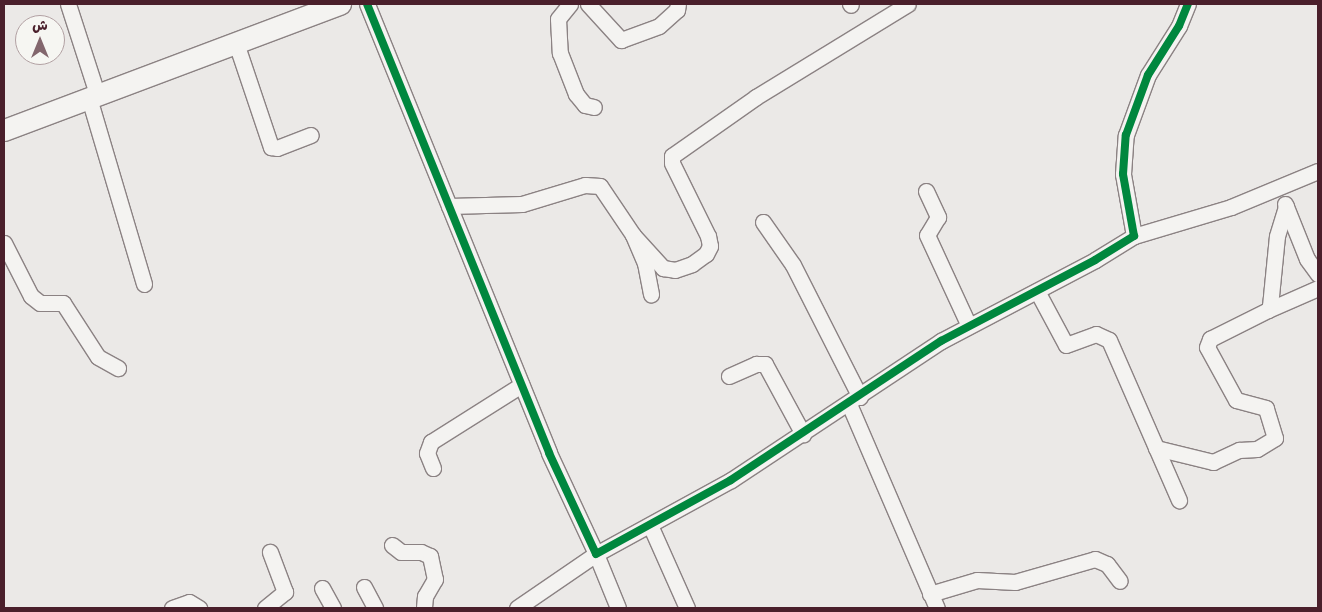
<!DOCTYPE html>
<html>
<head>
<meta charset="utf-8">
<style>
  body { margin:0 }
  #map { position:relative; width:1322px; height:612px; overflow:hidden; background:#ebe9e7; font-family:Sriracha,"Playpen Sans Arabic",sans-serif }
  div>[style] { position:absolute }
  .roads { filter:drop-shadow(1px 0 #8b8283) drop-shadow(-1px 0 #8b8283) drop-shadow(0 1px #8b8283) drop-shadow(0 -1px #8b8283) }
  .street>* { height:15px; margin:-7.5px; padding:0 7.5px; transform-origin:7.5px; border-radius:7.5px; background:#f4f3f1 }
  .secondary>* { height:21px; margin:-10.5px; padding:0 10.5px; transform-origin:10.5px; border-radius:10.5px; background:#f4f3f1 }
  .cycleway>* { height:8px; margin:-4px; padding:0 4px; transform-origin:4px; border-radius:4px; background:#00873e }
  span { translate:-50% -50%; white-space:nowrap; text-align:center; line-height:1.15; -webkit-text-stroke:5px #f6f6f2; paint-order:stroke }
  .frame { position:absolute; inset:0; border:5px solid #4a1f2b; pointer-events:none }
  .north { position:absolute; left:15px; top:15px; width:50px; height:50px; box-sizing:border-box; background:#f6f6f2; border:1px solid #b1a0a2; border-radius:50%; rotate:0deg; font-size:14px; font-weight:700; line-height:20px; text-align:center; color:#4a1f2b }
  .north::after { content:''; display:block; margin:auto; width:18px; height:22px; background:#82666d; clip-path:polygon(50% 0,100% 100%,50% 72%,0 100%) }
</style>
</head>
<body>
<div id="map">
  <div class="roads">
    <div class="street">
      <i style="left:68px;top:4px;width:95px;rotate:72.1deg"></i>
      <i style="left:367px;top:4px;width:484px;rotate:67.9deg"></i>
      <i style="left:549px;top:453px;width:111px;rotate:65deg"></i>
      <i style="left:596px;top:554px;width:154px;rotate:-28.7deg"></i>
      <i style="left:731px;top:480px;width:252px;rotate:-33.5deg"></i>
      <i style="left:941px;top:341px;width:174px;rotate:-27.7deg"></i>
      <i style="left:1095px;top:260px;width:46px;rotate:-31.6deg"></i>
      <i style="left:1134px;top:236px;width:63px;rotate:-100.1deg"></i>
      <i style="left:1123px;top:174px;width:39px;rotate:-86deg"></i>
      <i style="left:1126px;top:135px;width:64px;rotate:-69.9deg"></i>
      <i style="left:1148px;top:75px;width:58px;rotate:-57.7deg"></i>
      <i style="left:1179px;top:26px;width:24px;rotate:-68deg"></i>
      <i style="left:570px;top:4px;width:19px;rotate:129deg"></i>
      <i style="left:558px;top:19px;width:34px;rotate:87deg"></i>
      <i style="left:560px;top:53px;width:44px;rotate:68.7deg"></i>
      <i style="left:576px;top:94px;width:14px;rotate:51deg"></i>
      <i style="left:585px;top:105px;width:9px;rotate:13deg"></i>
      <i style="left:588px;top:4px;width:49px;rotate:47.5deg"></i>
      <i style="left:621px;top:40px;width:40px;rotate:-20.2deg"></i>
      <i style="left:659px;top:26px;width:24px;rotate:-42deg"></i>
      <i style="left:677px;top:10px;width:6px;rotate:-81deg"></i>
      <i style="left:850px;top:4px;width:1px;rotate:45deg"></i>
      <i style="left:236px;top:43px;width:110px;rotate:71.4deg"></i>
      <i style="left:271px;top:147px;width:6px;rotate:9deg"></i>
      <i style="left:277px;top:148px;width:36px;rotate:-21deg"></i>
      <i style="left:89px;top:98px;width:194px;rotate:73.5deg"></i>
      <i style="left:926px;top:191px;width:29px;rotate:65deg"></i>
      <i style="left:938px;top:217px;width:21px;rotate:121deg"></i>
      <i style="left:927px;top:235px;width:100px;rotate:65.2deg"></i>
      <i style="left:1285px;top:204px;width:59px;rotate:68.2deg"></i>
      <i style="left:1307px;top:259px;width:19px;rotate:54deg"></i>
      <i style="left:449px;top:206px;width:73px;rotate:-1.6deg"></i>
      <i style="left:522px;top:204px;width:66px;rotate:-16.8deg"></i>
      <i style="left:585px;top:185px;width:15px;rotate:4deg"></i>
      <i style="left:600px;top:186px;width:59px;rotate:56deg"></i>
      <i style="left:633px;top:235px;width:30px;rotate:67deg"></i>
      <i style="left:645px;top:263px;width:32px;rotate:79deg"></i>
      <i style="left:763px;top:222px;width:52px;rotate:55.1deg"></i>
      <i style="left:793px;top:265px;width:148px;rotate:63.1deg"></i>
      <i style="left:633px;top:235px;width:45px;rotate:47.7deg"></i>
      <i style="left:663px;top:268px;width:12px;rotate:9deg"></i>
      <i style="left:675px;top:270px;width:18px;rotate:-19deg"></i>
      <i style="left:692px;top:264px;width:17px;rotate:-36deg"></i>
      <i style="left:706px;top:254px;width:9px;rotate:-63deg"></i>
      <i style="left:710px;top:246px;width:10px;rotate:-101deg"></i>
      <i style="left:708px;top:236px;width:81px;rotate:-116.3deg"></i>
      <i style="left:672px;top:163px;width:7px;rotate:-90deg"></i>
      <i style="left:672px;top:156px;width:103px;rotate:-35.1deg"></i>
      <i style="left:756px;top:97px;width:178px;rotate:-31.5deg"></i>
      <i style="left:1134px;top:236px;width:101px;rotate:-16.6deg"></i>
      <i style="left:1231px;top:207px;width:94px;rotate:-22.5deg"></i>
      <i style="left:4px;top:243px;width:59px;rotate:63deg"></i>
      <i style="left:31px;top:296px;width:11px;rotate:38deg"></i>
      <i style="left:40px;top:303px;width:23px"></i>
      <i style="left:63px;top:303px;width:64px;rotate:57.1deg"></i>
      <i style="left:98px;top:357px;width:23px;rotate:29deg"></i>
      <i style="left:1037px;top:291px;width:61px;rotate:61.8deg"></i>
      <i style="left:1066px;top:345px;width:32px;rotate:-20deg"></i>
      <i style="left:1096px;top:334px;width:14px;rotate:25deg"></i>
      <i style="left:1109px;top:340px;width:175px;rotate:66.4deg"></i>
      <i style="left:1268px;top:310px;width:55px;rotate:-23.7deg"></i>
      <i style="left:729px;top:376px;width:30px;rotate:-24deg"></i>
      <i style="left:756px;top:364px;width:9px"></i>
      <i style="left:765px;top:364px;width:80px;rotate:61.5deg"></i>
      <i style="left:849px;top:404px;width:222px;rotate:66.7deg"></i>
      <i style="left:1156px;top:448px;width:59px;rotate:13.8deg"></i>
      <i style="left:1213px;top:462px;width:29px;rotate:-25deg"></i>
      <i style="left:1239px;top:450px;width:18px;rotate:-3deg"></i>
      <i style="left:1257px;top:449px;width:21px;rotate:-31deg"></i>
      <i style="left:1275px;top:438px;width:31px;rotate:-107deg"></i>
      <i style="left:1266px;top:408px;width:31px;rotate:-165deg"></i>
      <i style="left:1236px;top:400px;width:60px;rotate:-118.7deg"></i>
      <i style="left:1207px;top:347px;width:9px;rotate:-69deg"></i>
      <i style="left:1210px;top:339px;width:65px;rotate:-26.6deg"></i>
      <i style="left:1268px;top:310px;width:4px;rotate:-63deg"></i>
      <i style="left:1270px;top:306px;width:70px;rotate:-84.3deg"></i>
      <i style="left:1277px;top:236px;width:31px;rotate:-73deg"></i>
      <i style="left:433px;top:468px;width:16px;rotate:-112deg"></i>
      <i style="left:427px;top:453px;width:12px;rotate:-70deg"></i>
      <i style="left:431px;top:442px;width:107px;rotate:-32.3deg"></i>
      <i style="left:650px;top:525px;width:91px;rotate:66deg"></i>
      <i style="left:392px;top:545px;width:11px;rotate:38deg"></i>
      <i style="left:401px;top:552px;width:20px"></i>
      <i style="left:421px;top:552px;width:10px;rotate:24deg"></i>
      <i style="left:430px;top:556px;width:24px;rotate:78deg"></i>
      <i style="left:435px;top:579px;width:20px;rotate:120deg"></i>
      <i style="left:425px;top:596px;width:12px;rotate:95deg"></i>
      <i style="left:364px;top:587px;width:24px;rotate:62deg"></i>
      <i style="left:322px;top:588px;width:23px;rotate:61deg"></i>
      <i style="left:930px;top:594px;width:49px;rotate:-16.6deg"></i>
      <i style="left:977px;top:580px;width:38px;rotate:3deg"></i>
      <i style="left:1015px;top:582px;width:83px;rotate:-16deg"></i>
      <i style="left:1095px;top:559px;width:13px;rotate:23deg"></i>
      <i style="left:1107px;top:564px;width:21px;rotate:53deg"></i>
      <i style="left:172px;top:608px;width:18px;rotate:-19deg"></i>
      <i style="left:189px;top:602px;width:12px;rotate:31deg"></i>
      <i style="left:265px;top:608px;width:26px;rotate:-39deg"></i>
      <i style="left:285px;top:592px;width:43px;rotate:-110.6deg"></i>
      <i style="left:517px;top:608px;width:96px;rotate:-34.4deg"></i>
      <i style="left:596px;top:554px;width:58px;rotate:67.8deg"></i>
    </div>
    <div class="secondary">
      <i style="left:4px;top:130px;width:359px;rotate:-20.6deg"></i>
    </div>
  </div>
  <div class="cycleway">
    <i style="left:367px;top:4px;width:484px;rotate:67.9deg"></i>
    <i style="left:549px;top:453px;width:111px;rotate:65deg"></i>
    <i style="left:596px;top:554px;width:154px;rotate:-28.7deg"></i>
    <i style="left:731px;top:480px;width:252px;rotate:-33.5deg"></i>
    <i style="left:941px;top:341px;width:174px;rotate:-27.7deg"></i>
    <i style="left:1095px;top:260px;width:46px;rotate:-31.6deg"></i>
    <i style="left:1134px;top:236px;width:63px;rotate:-100.1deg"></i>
    <i style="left:1123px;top:174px;width:39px;rotate:-86deg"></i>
    <i style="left:1126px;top:135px;width:64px;rotate:-69.9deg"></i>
    <i style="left:1148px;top:75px;width:58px;rotate:-57.7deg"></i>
    <i style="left:1179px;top:26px;width:24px;rotate:-68deg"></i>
  </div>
  <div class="frame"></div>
  <div class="north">ش</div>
</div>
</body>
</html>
